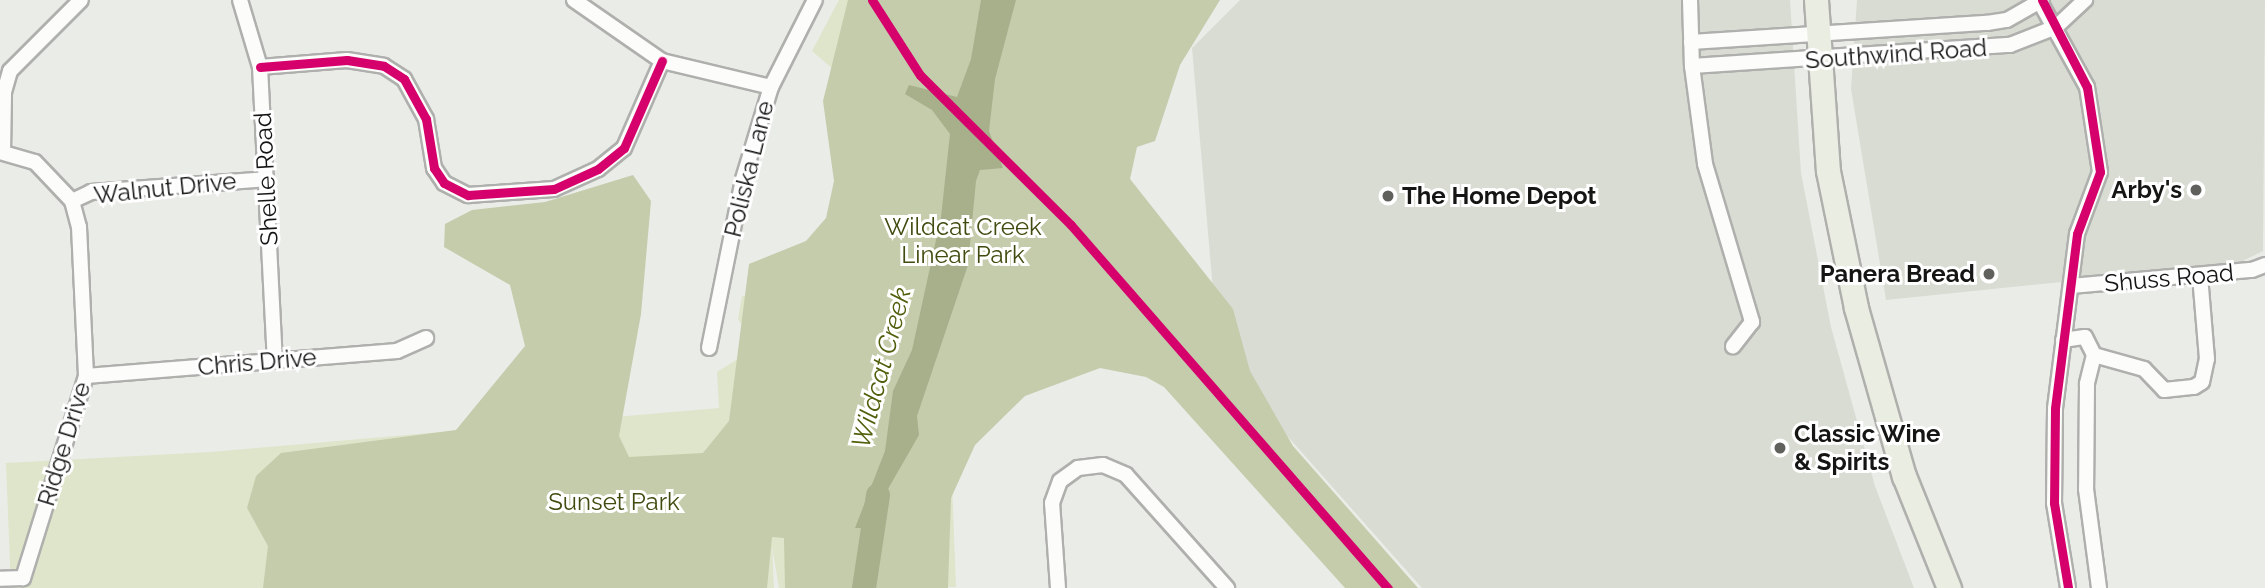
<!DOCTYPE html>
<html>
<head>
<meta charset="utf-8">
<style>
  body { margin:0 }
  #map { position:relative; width:2265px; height:588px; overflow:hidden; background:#eaece7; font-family:Raleway,sans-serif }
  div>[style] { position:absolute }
  .built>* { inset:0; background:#d9dcd3 }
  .green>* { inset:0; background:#dee5ca }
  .forest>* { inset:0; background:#c4ccac }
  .water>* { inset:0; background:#a7b08b }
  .river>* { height:24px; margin:-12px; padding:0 12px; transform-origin:12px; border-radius:12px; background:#a7b08b }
  .roads { filter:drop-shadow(2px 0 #afb0ad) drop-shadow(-2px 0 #afb0ad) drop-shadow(0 2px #afb0ad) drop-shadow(0 -2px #afb0ad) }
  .minor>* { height:14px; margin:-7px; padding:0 7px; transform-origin:7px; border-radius:7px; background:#fcfcfb }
  .primary>* { height:23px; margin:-11.5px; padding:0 11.5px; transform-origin:11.5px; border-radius:11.5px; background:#eaede1 }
  .cycleway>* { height:9px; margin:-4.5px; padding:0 4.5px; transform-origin:4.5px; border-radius:4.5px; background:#d6006c }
  .dots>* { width:19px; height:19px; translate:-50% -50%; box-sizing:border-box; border:4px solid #fff; border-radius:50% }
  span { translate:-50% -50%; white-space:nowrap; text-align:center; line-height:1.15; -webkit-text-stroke:6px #fff; paint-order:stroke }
  .street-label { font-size:24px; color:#151613 }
  .poi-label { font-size:24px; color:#151613; font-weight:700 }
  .right { translate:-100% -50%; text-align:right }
  .left { translate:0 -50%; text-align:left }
  .park-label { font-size:24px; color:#404b0f }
  .water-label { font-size:26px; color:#515f0c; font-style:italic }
</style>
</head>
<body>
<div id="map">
  <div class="built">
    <i style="clip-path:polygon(1240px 0,1790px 0,1801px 173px,1831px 327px,1875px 486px,1914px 588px,1422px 588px,1219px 359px,1192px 48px)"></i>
    <i style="clip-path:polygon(1857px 0,2265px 0,2263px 251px,2237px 264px,1886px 300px,1851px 89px)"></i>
  </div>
  <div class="green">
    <i style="clip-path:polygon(839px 0,876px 0,1008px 365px,952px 483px,956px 587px,779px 588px,772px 546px,774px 588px,11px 588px,6px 463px,211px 452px,719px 408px,717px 372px,741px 357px,744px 328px,738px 319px,742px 296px,840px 289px,833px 69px,812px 51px)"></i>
  </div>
  <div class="forest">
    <i style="clip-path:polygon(848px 0,1220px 0,1180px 65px,1155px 141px,1137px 147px,1130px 179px,1233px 309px,1250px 371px,1293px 446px,1418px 588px,1345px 588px,1164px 387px,1146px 377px,1100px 368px,1025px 396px,975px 445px,951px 498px,948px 588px,785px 588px,784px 538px,772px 537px,767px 588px,263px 588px,268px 546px,247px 508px,256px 476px,281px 453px,456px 430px,525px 346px,510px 285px,444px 247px,445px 224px,472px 210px,545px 202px,633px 175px,651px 201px,641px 314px,619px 436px,629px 457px,703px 453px,729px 421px,749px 264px,806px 241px,826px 218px,834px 181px,823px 101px)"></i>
  </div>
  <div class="water">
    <i style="clip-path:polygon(981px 0,1016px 0,995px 79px,989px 131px,1003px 168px,980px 170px,976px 181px,968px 265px,917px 416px,919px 435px,888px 489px,880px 528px,855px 528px,885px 451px,893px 391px,912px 350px,941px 217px,950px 134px,932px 110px,905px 94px,909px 85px,957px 97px,971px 59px)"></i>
  </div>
  <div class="river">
    <i style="left:864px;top:588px;width:94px;rotate:-81.4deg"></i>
  </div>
  <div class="roads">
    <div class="minor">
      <i style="left:240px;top:0;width:70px;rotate:73.4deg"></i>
      <i style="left:260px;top:67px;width:294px;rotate:87.1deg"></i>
      <i style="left:574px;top:0;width:107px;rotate:34.7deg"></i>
      <i style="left:662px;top:61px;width:112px;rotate:13.4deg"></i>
      <i style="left:1690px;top:0;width:66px;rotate:88.3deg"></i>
      <i style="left:1692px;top:66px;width:99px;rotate:82.4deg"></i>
      <i style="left:1705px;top:164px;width:165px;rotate:73.4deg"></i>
      <i style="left:1752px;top:322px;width:31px;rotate:128deg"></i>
      <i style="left:2040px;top:2px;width:97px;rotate:61.1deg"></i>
      <i style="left:2087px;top:87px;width:86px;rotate:81.3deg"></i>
      <i style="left:2100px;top:172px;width:66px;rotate:110.4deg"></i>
      <i style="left:2077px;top:234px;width:176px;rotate:97.2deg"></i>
      <i style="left:2055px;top:409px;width:94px;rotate:90.6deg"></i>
      <i style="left:2054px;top:503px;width:86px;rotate:80.6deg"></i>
      <i style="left:1691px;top:42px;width:297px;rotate:-3.7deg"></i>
      <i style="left:1987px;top:23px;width:20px;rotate:-9deg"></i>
      <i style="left:2007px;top:20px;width:40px;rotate:-29.7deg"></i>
      <i style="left:1692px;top:66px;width:319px;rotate:-3.8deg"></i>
      <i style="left:2010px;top:45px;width:49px;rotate:-21.4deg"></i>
      <i style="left:2056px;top:27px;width:40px;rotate:-43deg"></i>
      <i style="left:260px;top:67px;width:87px;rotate:-4.6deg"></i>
      <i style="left:347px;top:60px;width:37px;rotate:9deg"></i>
      <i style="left:384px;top:66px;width:24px;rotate:33deg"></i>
      <i style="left:404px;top:79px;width:46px;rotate:61.2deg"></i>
      <i style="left:426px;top:119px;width:50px;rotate:80.7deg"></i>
      <i style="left:434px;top:168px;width:18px;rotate:56deg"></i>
      <i style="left:444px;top:183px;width:27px;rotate:27deg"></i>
      <i style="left:468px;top:195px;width:86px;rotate:-4deg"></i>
      <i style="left:554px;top:189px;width:48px;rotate:-24.4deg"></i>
      <i style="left:598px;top:169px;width:33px;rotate:-39deg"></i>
      <i style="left:624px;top:148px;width:95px;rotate:-66.4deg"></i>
      <i style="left:0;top:152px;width:36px;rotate:16deg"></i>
      <i style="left:35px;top:162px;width:54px;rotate:46.5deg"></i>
      <i style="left:72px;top:201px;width:27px;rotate:75deg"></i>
      <i style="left:79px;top:227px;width:149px;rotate:87.3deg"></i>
      <i style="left:86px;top:376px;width:212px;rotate:107.3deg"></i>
      <i style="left:23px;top:578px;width:23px;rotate:178deg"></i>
      <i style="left:3px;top:152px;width:60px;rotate:-89deg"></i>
      <i style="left:4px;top:92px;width:22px;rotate:-74deg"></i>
      <i style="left:10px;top:71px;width:100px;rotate:-45deg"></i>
      <i style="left:72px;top:201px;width:21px;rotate:-25deg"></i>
      <i style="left:91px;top:192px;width:175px;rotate:-4.2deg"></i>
      <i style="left:2071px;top:286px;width:182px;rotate:-5.1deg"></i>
      <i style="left:2252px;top:270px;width:14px;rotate:-21deg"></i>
      <i style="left:2063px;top:340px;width:22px;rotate:-8deg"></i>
      <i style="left:2085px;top:337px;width:20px;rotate:63deg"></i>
      <i style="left:2094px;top:355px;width:30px;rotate:104deg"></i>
      <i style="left:2087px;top:384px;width:105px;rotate:90.5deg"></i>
      <i style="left:2086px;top:489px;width:100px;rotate:82.5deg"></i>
      <i style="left:709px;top:348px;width:172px;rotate:-78.6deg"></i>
      <i style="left:743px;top:179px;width:96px;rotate:-73.1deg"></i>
      <i style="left:771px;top:87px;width:97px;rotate:-63.2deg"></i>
      <i style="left:2094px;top:355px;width:52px;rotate:15.6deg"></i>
      <i style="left:2144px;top:369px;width:29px;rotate:46deg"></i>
      <i style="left:2164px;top:390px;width:30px;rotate:-6deg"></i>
      <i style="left:2194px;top:387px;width:9px;rotate:-32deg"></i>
      <i style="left:2202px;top:382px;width:24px;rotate:-78deg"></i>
      <i style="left:2207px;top:359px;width:84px;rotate:-94.8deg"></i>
      <i style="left:86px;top:376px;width:312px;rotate:-4.6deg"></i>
      <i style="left:397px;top:351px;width:32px;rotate:-24deg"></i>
      <i style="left:1058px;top:588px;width:85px;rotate:-94deg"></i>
      <i style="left:1052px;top:503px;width:23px;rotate:-70deg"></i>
      <i style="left:1060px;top:481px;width:22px;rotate:-36deg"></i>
      <i style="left:1078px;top:468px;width:25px;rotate:-7deg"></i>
      <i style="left:1103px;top:465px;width:25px;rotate:23deg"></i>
      <i style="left:1126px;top:475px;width:152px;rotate:48.2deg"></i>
    </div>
    <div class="primary">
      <i style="left:1816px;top:0;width:171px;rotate:86deg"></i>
      <i style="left:1828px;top:171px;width:140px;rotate:78.4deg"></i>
      <i style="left:1856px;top:308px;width:175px;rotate:74.1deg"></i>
      <i style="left:1904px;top:476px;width:121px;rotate:68.1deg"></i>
    </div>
  </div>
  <div class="cycleway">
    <i style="left:872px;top:0;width:89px;rotate:57.4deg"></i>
    <i style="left:920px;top:75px;width:213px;rotate:44.8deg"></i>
    <i style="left:1071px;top:225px;width:482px;rotate:48.9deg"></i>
    <i style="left:2042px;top:0;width:98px;rotate:62.7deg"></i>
    <i style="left:2087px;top:87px;width:86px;rotate:81.3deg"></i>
    <i style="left:2100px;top:172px;width:66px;rotate:110.4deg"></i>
    <i style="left:2077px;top:234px;width:176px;rotate:97.2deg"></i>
    <i style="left:2055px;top:409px;width:94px;rotate:90.6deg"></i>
    <i style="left:2054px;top:503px;width:86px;rotate:80.6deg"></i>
    <i style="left:260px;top:67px;width:87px;rotate:-4.6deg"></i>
    <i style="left:347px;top:60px;width:37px;rotate:9deg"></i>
    <i style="left:384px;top:66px;width:24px;rotate:33deg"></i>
    <i style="left:404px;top:79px;width:46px;rotate:61.2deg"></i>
    <i style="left:426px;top:119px;width:50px;rotate:80.7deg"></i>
    <i style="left:434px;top:168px;width:18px;rotate:56deg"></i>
    <i style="left:444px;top:183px;width:27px;rotate:27deg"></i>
    <i style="left:468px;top:195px;width:86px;rotate:-4deg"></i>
    <i style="left:554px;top:189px;width:48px;rotate:-24.4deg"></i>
    <i style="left:598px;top:169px;width:33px;rotate:-39deg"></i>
    <i style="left:624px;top:148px;width:95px;rotate:-66.4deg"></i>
  </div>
  <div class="dots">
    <i style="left:2196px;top:190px;background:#60615d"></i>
    <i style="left:1388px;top:196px;background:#60615d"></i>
    <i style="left:1989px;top:274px;background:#60615d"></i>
    <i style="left:1780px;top:448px;background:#60615d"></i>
  </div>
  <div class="street-label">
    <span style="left:1896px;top:54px;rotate:-4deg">Southwind Road</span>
    <span style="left:749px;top:169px;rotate:-76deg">Poliska Lane</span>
    <span style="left:266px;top:179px;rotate:-93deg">Shelle Road</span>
    <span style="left:165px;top:188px;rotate:-6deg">Walnut Drive</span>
    <span style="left:2169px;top:278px;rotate:-5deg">Shuss Road</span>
    <span style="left:257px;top:362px;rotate:-5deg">Chris Drive</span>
    <span style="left:64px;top:444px;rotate:-73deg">Ridge Drive</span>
  </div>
  <div class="poi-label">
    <span class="right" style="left:2182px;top:190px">Arby's</span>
    <span class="left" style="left:1402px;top:196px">The Home Depot</span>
    <span class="right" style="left:1975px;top:274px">Panera Bread</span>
    <span class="left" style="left:1794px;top:448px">Classic Wine<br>&amp; Spirits</span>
  </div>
  <div class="park-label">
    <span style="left:963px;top:241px">Wildcat Creek<br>Linear Park</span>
    <span style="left:614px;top:502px">Sunset Park</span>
  </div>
  <div class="water-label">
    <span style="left:882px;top:368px;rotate:-75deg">Wildcat Creek</span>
  </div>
</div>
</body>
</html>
